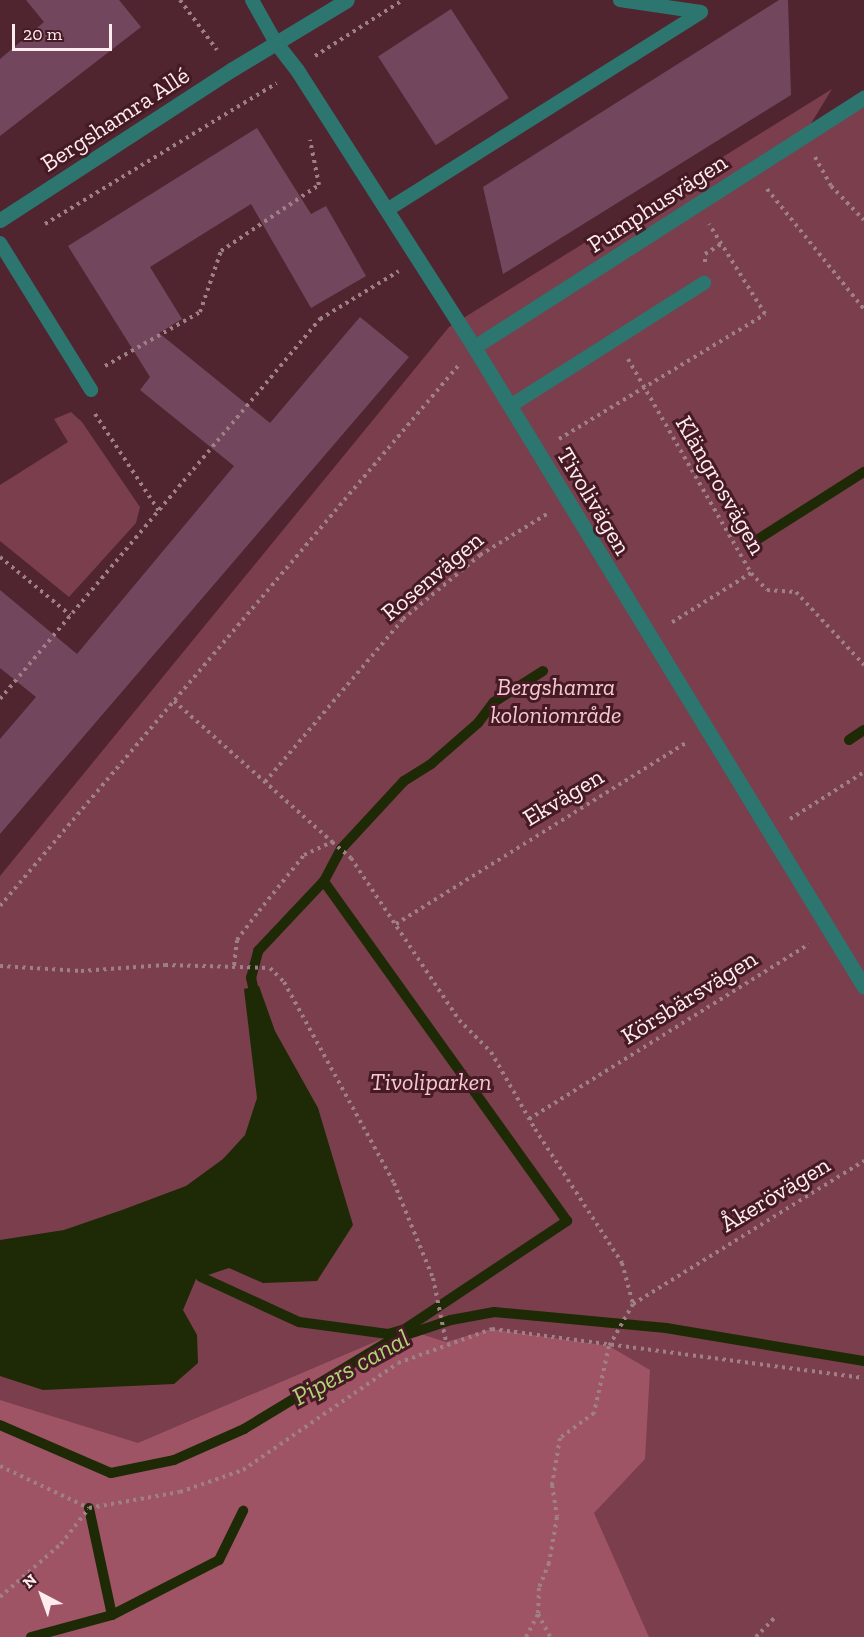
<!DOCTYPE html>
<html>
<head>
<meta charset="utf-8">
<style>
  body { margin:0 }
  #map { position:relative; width:864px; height:1637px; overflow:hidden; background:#50252f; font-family:"Zilla Slab",serif }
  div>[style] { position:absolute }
  .green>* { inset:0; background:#7a3e4c }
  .forest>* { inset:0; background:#9f5465 }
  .water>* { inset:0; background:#1d2a05 }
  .stream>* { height:10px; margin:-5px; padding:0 5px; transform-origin:5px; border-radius:5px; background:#1d2a05 }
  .building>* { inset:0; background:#72475e; transform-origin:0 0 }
  .path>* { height:4px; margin-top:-2px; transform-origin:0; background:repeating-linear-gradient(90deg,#9f8087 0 3px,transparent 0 7.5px) }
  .service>* { height:14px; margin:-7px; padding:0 7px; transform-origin:7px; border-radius:7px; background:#2d756f }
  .minor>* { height:15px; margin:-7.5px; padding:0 7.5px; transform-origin:7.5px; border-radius:7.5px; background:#2d756f }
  span { translate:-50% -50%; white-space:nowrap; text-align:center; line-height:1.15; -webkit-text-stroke:6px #451a25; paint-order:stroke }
  .street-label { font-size:24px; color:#feecef }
  .park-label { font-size:24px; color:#f6c9d1; font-style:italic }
  .water-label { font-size:26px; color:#afd575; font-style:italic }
  .north { position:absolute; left:12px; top:1565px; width:60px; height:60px; -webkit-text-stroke:4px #451a25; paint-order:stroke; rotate:319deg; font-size:16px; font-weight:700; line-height:24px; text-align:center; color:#feecef }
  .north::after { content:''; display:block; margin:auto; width:21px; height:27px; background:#feecef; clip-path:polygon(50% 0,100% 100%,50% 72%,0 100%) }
  .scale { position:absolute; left:12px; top:24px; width:100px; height:27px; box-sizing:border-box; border:3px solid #feecef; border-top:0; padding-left:8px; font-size:18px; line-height:21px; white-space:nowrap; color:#feecef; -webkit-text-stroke:4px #451a25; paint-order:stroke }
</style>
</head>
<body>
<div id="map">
  <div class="green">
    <i style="clip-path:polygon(832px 89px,804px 135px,864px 98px,864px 1637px,0 1637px,0 876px,449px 327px)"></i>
    <i style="clip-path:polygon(71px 412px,82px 422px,140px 507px,136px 523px,69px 597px,0 541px,0 485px,68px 442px,54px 419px)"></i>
  </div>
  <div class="forest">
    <i style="clip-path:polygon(405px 1329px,446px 1342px,491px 1329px,609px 1346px,650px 1370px,645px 1459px,594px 1513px,649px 1637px,0 1637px,0 1400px,138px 1443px)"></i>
  </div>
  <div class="water">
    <i style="clip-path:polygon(259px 986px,275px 1031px,318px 1108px,353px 1225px,317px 1281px,263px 1283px,229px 1268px,196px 1279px,183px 1310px,197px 1335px,198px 1363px,174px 1384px,43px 1390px,0 1376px,0 1240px,64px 1230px,122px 1210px,186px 1186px,223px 1159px,245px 1135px,257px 1098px,244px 989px)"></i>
  </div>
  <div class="stream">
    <i style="left:752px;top:543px;width:133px;rotate:-32.4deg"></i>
    <i style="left:849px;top:740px;width:18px;rotate:-34deg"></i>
    <i style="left:256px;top:1001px;width:24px;rotate:-102deg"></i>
    <i style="left:251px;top:978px;width:28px;rotate:-75deg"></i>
    <i style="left:258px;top:951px;width:96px;rotate:-46.7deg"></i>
    <i style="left:324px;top:881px;width:36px;rotate:-62deg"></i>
    <i style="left:341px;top:849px;width:93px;rotate:-47.2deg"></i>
    <i style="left:404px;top:781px;width:32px;rotate:-32deg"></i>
    <i style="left:431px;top:764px;width:62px;rotate:-41.1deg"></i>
    <i style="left:478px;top:723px;width:26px;rotate:-53deg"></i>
    <i style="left:494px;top:702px;width:58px;rotate:-32.3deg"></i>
    <i style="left:201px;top:1277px;width:108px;rotate:24.7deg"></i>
    <i style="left:299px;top:1322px;width:90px;rotate:7.7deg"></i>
    <i style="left:388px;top:1334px;width:18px;rotate:-16deg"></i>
    <i style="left:405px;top:1329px;width:195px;rotate:-33.7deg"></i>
    <i style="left:567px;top:1221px;width:418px;rotate:-125.6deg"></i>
    <i style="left:0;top:1425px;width:121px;rotate:23.4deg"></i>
    <i style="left:111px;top:1473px;width:64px;rotate:-11.7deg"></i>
    <i style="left:174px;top:1460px;width:77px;rotate:-23.9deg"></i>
    <i style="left:244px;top:1429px;width:172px;rotate:-31.2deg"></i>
    <i style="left:391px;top:1340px;width:63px;rotate:-18.4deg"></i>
    <i style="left:451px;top:1320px;width:44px;rotate:-10.5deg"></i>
    <i style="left:494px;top:1312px;width:173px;rotate:5.3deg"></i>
    <i style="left:666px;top:1328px;width:201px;rotate:9.5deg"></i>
    <i style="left:89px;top:1508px;width:109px;rotate:77.9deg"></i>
    <i style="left:31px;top:1637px;width:84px;rotate:-15.2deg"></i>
    <i style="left:112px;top:1615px;width:120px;rotate:-27.2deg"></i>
    <i style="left:219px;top:1560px;width:55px;rotate:-63.9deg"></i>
  </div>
  <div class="building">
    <i style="clip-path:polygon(26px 0,119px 0,141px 27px,0 136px,0 59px,44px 22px)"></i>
    <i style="clip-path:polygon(779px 0,788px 0,791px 95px,503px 274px,483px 187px)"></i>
    <i style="left:451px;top:9px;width:106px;height:87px;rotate:57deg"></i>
    <i style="clip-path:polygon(257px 128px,311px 214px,326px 206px,366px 276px,311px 308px,251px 204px,150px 267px,182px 319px,159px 333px,270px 423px,360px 317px,409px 357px,0 834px,0 739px,36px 697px,0 668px,0 590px,77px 654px,234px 466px,140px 390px,150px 377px,68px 246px)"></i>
  </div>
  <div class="path">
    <i style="left:180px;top:0;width:62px;rotate:53.5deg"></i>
    <i style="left:315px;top:56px;width:104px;rotate:-32.5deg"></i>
    <i style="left:815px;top:157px;width:33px;rotate:61deg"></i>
    <i style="left:831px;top:186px;width:47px;rotate:45.9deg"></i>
    <i style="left:767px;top:189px;width:154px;rotate:51.1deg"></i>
    <i style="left:45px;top:224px;width:271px;rotate:-31.3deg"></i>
    <i style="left:705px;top:262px;width:8px;rotate:-90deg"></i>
    <i style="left:705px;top:254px;width:19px;rotate:-32deg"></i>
    <i style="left:628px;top:359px;width:247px;rotate:60.1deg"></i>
    <i style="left:751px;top:573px;width:94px;rotate:148deg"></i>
    <i style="left:105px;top:366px;width:109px;rotate:-29.6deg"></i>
    <i style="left:200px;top:312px;width:65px;rotate:-71deg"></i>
    <i style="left:221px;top:251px;width:118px;rotate:-34deg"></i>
    <i style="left:319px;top:185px;width:46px;rotate:-101.3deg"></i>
    <i style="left:95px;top:414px;width:116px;rotate:56.6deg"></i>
    <i style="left:559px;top:439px;width:241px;rotate:-31.2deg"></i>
    <i style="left:765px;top:314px;width:106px;rotate:-121.9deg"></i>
    <i style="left:0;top:557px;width:91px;rotate:39.6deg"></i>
    <i style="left:751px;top:573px;width:23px;rotate:47deg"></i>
    <i style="left:767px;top:590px;width:29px;rotate:4deg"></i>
    <i style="left:796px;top:592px;width:100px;rotate:47deg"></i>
    <i style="left:0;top:699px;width:497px;rotate:-49.9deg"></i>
    <i style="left:320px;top:319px;width:92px;rotate:-31.3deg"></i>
    <i style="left:174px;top:701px;width:212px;rotate:41.7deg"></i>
    <i style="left:265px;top:782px;width:214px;rotate:-49.7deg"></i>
    <i style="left:403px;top:619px;width:100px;rotate:-39.7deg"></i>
    <i style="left:480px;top:555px;width:79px;rotate:-31.5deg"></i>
    <i style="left:790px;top:819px;width:88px;rotate:-32.4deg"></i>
    <i style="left:0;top:906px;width:708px;rotate:-49.7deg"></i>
    <i style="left:396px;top:924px;width:342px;rotate:-32deg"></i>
    <i style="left:234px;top:965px;width:25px;rotate:-83deg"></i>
    <i style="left:237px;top:940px;width:36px;rotate:-53deg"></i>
    <i style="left:259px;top:911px;width:72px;rotate:-51.2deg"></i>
    <i style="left:304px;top:855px;width:31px;rotate:-25deg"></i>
    <i style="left:332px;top:842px;width:25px;rotate:40deg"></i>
    <i style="left:351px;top:858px;width:195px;rotate:56.3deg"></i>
    <i style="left:459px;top:1020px;width:45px;rotate:45deg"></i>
    <i style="left:491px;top:1052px;width:89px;rotate:60.3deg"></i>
    <i style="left:535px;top:1129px;width:160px;rotate:57deg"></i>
    <i style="left:622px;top:1263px;width:42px;rotate:75deg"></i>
    <i style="left:633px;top:1304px;width:48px;rotate:119.7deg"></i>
    <i style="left:609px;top:1346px;width:69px;rotate:102.6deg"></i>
    <i style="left:594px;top:1413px;width:42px;rotate:143.7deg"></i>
    <i style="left:560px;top:1438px;width:48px;rotate:99.7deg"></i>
    <i style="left:552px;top:1485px;width:32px;rotate:81deg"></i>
    <i style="left:557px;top:1517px;width:47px;rotate:99.9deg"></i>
    <i style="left:549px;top:1563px;width:27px;rotate:112deg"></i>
    <i style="left:539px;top:1588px;width:26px;rotate:92deg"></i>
    <i style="left:538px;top:1614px;width:26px;rotate:62deg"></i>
    <i style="left:0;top:966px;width:81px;rotate:3.5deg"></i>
    <i style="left:81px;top:971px;width:84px;rotate:-4.1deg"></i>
    <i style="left:165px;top:965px;width:105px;rotate:1.6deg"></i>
    <i style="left:270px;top:968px;width:20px;rotate:45deg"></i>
    <i style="left:284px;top:982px;width:229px;rotate:61.3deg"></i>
    <i style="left:394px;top:1183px;width:103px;rotate:67.7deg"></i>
    <i style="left:433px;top:1278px;width:65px;rotate:78.5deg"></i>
    <i style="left:529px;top:1119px;width:330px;rotate:-32deg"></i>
    <i style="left:633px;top:1304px;width:272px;rotate:-31.8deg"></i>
    <i style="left:0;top:1466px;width:98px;rotate:25.3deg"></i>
    <i style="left:89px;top:1508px;width:92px;rotate:-10deg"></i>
    <i style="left:180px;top:1492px;width:67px;rotate:-19.2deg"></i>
    <i style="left:243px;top:1470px;width:188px;rotate:-34.6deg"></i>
    <i style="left:398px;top:1363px;width:100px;rotate:-19.9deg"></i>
    <i style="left:492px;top:1329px;width:375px;rotate:7.5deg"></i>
    <i style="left:0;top:1597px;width:81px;rotate:-41deg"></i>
    <i style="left:61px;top:1544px;width:46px;rotate:-52.1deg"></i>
    <i style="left:526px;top:1637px;width:26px;rotate:-62deg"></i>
    <i style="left:756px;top:1637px;width:30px;rotate:-46deg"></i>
  </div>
  <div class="service">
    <i style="left:252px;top:0;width:49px;rotate:60.8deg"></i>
    <i style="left:387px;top:210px;width:371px;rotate:-32.2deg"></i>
    <i style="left:701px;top:12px;width:82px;rotate:-171.6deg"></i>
    <i style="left:0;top:243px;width:173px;rotate:58.2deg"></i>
    <i style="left:510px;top:406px;width:230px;rotate:-32.4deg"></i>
  </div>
  <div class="minor">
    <i style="left:276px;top:43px;width:34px;rotate:52deg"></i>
    <i style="left:297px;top:70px;width:329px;rotate:57.4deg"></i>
    <i style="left:474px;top:347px;width:749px;rotate:58.64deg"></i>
    <i style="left:0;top:220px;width:275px;rotate:-33deg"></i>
    <i style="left:231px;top:70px;width:135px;rotate:-31.1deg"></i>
    <i style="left:474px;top:347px;width:463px;rotate:-32.6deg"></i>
  </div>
  <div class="street-label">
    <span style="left:115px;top:119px;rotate:-33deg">Bergshamra Allé</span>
    <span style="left:657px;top:203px;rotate:-33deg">Pumphusvägen</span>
    <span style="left:721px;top:485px;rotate:60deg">Klängrosvägen</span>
    <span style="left:594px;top:501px;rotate:59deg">Tivolivägen</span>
    <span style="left:432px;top:576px;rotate:-40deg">Rosenvägen</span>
    <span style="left:563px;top:797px;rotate:-31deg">Ekvägen</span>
    <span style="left:689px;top:997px;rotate:-32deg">Körsbärsvägen</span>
    <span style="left:775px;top:1194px;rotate:-31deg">Åkerövägen</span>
  </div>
  <div class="park-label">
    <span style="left:556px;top:701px">Bergshamra<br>koloniområde</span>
    <span style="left:431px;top:1082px">Tivoliparken</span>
  </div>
  <div class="water-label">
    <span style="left:351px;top:1368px;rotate:-29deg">Pipers canal</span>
  </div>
  <div class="north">N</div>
  <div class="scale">20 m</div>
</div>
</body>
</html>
